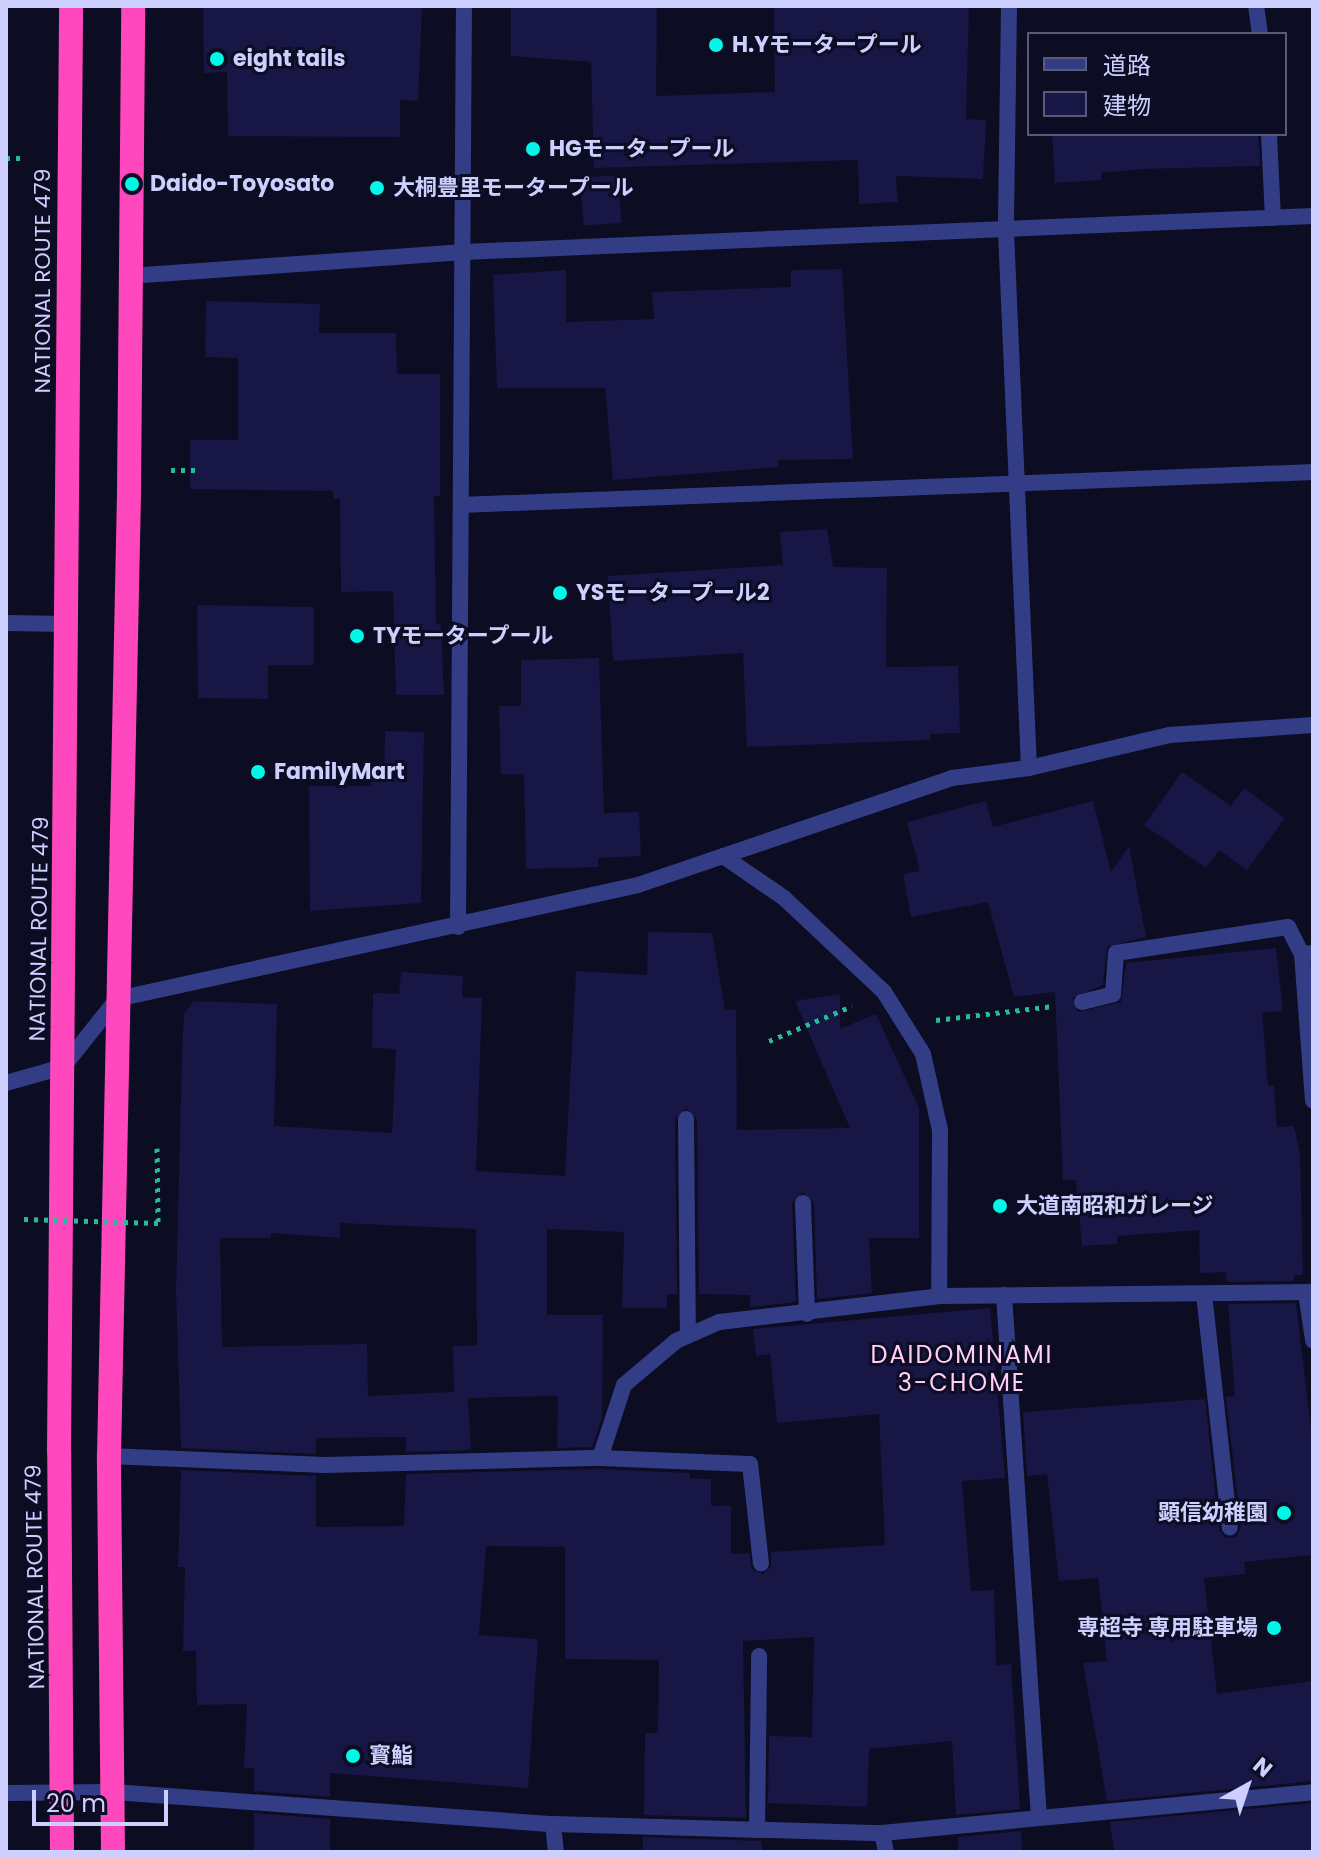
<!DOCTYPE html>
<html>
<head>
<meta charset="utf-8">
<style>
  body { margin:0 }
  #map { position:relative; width:1319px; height:1858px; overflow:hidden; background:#0c0c23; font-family:Poppins,"Noto Sans JP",sans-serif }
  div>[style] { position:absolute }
  .building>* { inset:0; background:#181645; transform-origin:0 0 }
  .path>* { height:5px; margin-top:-2.5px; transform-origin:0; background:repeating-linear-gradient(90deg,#24bc9a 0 4px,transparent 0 10px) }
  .lane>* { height:16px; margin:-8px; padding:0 8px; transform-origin:8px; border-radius:8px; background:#333d85 }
  .street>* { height:16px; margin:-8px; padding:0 8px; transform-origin:8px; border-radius:8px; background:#333d85 }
  .highway>* { height:24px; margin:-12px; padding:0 12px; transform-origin:12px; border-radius:12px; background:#ff48bd }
  .path-bridge>* { height:5px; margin-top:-2.5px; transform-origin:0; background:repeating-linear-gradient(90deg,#24bc9a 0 4px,transparent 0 10px) }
  .dots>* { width:22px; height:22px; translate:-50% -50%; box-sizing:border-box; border:4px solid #0c0c23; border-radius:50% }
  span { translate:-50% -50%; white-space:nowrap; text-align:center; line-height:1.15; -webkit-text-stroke:6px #0c0c23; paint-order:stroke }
  .poi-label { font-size:22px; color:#cdcfff; font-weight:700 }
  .left { translate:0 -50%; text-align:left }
  .right { translate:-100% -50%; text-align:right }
  .street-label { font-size:22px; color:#cdcfff }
  .neighbourhood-label { font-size:24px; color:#ffcff5; letter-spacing:2px }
  .frame { position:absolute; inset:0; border:8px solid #cdcfff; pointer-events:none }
  .legend { position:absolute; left:1027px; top:32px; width:260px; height:104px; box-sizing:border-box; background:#0c0c23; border:2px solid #595a7b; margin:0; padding:10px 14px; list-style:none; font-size:24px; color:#cdcfff }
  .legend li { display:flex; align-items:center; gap:16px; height:40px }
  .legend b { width:40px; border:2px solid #595a7b }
  .north { position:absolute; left:1207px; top:1746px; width:80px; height:80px; -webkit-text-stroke:6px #0c0c23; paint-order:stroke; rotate:40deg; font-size:22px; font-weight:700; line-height:32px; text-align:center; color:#cdcfff }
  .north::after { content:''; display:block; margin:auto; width:28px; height:36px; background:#cdcfff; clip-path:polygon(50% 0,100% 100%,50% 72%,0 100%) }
  .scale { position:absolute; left:32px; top:1790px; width:136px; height:36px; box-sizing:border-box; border:4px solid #cdcfff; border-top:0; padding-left:10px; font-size:24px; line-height:28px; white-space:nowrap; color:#cdcfff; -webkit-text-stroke:6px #0c0c23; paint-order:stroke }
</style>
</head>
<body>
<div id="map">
  <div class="building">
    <i style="clip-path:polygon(203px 6px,422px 6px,418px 101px,400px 100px,400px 137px,228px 136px,227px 72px,204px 73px)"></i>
    <i style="clip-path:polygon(511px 6px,657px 6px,656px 96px,775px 92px,774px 6px,969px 6px,966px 119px,986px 120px,983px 179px,896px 176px,898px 202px,859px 204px,858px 160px,594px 168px,591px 62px,511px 56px)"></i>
    <i style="clip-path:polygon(1052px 134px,1258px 134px,1260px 166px,1143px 169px,1101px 173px,1101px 180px,1055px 183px)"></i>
    <i style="left:618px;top:175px;width:48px;height:38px;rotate:86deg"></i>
    <i style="clip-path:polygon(842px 269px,853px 459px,778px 460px,779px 467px,613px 480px,605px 388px,497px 388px,493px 275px,566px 270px,566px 322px,654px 319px,652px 292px,791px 287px,791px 270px)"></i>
    <i style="clip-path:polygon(206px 301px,320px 304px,319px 333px,396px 333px,397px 374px,440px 374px,440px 496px,434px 496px,436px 625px,441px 624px,444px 695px,396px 695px,393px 591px,341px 592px,340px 499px,333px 499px,333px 491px,190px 489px,190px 440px,238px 440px,238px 358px,205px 357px)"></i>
    <i style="clip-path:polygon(827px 529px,833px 567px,887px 568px,886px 667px,958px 666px,960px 733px,930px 734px,930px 740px,747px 747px,743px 653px,613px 661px,608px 576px,783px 565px,780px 532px)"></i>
    <i style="clip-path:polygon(197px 605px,314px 607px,314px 665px,268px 665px,268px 699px,198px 698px)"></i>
    <i style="clip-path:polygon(599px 658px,604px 813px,639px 812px,641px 856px,598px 858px,598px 867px,526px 869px,524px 774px,501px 775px,499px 706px,521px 706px,521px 660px)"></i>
    <i style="clip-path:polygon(385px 731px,424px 732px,421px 903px,310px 911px,309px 786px,371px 786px,371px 778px,384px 778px)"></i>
    <i style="clip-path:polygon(1182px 772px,1231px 806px,1244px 788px,1285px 818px,1247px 870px,1219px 850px,1206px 868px,1144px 825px)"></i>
    <i style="clip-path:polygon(986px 801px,993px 827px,1093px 801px,1111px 872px,1129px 846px,1146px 937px,1107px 947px,1103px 985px,1072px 998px,1078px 1012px,1121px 1002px,1126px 963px,1276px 948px,1283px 1011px,1262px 1013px,1268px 1086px,1274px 1086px,1277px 1127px,1294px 1126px,1300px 1154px,1303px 1275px,1294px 1275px,1294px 1281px,1227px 1282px,1226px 1272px,1200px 1273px,1199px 1230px,1117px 1236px,1117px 1244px,1082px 1246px,1076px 1180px,1063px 1180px,1055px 992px,1014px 997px,988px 902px,911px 917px,903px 874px,920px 871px,907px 822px)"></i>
    <i style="clip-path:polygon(evenodd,648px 932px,712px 933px,725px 1011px,736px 1009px,737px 1130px,850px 1128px,795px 1001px,840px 994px,840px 1029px,876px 1014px,919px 1108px,919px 1238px,869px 1238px,872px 1293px,817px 1299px,814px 1203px,803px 1192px,792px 1203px,796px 1302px,750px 1307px,750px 1295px,699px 1294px,697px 1119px,685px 1108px,675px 1119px,677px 1294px,667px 1294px,667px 1308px,622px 1308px,624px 1232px,547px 1229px,547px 1315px,603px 1315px,602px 1418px,592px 1447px,557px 1448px,558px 1396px,468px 1398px,471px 1450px,406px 1452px,406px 1437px,316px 1438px,316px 1454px,181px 1448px,176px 1292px,182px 1058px,184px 1013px,194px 1001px,277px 1004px,274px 1126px,392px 1133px,396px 1049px,372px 1048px,373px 993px,399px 994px,401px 972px,463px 976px,462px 997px,482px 998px,476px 1171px,565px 1176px,576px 971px,647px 975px,648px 932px,340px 1223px,476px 1229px,477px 1345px,453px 1346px,454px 1392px,368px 1396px,367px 1344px,222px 1347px,220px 1238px,271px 1238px,271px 1233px,340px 1238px,340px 1223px)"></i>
    <i style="clip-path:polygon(1296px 1303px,1313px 1447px,1313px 1555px,1244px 1562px,1246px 1574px,1204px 1578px,1217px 1694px,1313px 1681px,1313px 1781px,1107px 1801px,1083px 1663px,1107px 1661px,1098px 1578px,1059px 1581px,1047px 1474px,1027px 1476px,1023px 1412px,1205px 1399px,1219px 1529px,1225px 1538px,1236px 1537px,1241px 1527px,1226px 1397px,1235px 1396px,1228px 1304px)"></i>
    <i style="clip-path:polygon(990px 1308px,1005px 1478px,962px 1481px,971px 1591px,994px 1590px,996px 1665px,1011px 1664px,1020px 1809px,956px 1815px,952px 1741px,869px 1749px,867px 1807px,768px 1803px,769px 1736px,812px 1737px,814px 1637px,743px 1641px,746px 1818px,644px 1815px,645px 1733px,658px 1733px,659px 1660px,565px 1659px,565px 1547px,486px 1546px,479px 1635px,538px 1639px,528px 1788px,330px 1773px,330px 1797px,254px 1791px,254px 1768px,244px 1768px,247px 1704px,197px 1705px,196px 1651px,183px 1651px,185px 1567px,178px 1567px,181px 1470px,316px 1476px,316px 1527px,404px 1526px,406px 1474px,600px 1469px,690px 1473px,690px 1479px,711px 1479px,711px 1506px,731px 1505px,731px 1554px,749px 1553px,752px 1569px,763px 1574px,771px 1567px,771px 1552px,885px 1545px,879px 1414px,777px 1423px,770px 1354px,756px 1356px,753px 1329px)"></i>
    <i style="clip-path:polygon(1313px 1803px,1313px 1852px,1114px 1852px,1110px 1822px)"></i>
    <i style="clip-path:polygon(254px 1813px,330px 1819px,330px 1852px,254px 1852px)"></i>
    <i style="clip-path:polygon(1021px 1831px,1022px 1852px,958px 1852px,958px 1837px)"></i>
    <i style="clip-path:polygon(643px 1837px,761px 1841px,762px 1852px,643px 1852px)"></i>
  </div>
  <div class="path">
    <i style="left:6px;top:158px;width:20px"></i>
    <i style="left:171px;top:470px;width:26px"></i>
    <i style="left:936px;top:1020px;width:118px;rotate:-6.8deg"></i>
    <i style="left:769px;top:1041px;width:90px;rotate:-22.9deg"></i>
    <i style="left:157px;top:1148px;width:75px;rotate:89.2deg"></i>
  </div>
  <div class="lane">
    <i style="left:1256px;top:6px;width:28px;rotate:82deg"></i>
    <i style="left:1269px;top:134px;width:84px;rotate:87.3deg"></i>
    <i style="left:461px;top:505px;width:853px;rotate:-2.22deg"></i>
    <i style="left:723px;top:856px;width:74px;rotate:34.5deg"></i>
    <i style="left:784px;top:898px;width:137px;rotate:43.2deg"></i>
    <i style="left:884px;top:992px;width:73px;rotate:57.8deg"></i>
    <i style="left:923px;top:1054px;width:78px;rotate:77.4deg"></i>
    <i style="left:940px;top:1130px;width:166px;rotate:90.3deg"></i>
    <i style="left:458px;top:927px;width:921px;rotate:-89.63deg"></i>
    <i style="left:1302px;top:954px;width:147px;rotate:85.7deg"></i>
    <i style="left:1082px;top:1002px;width:32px;rotate:-14deg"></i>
    <i style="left:1113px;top:994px;width:41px;rotate:-85.8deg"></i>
    <i style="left:1116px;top:953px;width:174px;rotate:-8.6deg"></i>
    <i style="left:1288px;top:927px;width:30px;rotate:63deg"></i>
    <i style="left:1302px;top:954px;width:11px;rotate:-5deg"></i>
    <i style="left:686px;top:1119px;width:216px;rotate:89.5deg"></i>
    <i style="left:803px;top:1203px;width:111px;rotate:87.9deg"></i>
    <i style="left:1204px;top:1294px;width:235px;rotate:83.7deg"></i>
    <i style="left:1004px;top:1295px;width:524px;rotate:86.17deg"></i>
    <i style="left:600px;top:1458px;width:150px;rotate:2.3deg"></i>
    <i style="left:750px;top:1464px;width:100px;rotate:83.7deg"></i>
    <i style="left:757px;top:1830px;width:174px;rotate:-89.3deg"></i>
    <i style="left:882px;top:1833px;width:19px;rotate:78deg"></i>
  </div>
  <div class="street">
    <i style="left:1009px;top:6px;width:225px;rotate:90.8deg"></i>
    <i style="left:1006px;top:231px;width:537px;rotate:87.55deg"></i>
    <i style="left:130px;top:276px;width:335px;rotate:-4.1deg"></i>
    <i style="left:464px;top:252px;width:850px;rotate:-2.43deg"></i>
    <i style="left:6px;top:623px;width:62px;rotate:0.9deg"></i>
    <i style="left:6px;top:1083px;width:59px;rotate:-15.7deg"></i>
    <i style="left:63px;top:1067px;width:87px;rotate:-51.5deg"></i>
    <i style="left:117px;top:999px;width:533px;rotate:-12.34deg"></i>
    <i style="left:638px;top:885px;width:332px;rotate:-18.8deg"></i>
    <i style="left:952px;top:778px;width:78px;rotate:-7.4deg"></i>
    <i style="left:1029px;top:768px;width:145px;rotate:-13.2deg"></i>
    <i style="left:1170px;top:735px;width:143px;rotate:-4deg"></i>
    <i style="left:1306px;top:1293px;width:48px;rotate:81.5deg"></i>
    <i style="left:109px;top:1456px;width:216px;rotate:2.4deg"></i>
    <i style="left:325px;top:1465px;width:275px;rotate:-1.5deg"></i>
    <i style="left:600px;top:1458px;width:77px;rotate:-71.8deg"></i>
    <i style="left:624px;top:1385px;width:68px;rotate:-40.2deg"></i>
    <i style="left:676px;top:1341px;width:47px;rotate:-23.8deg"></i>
    <i style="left:719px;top:1322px;width:222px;rotate:-6.7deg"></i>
    <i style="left:939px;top:1296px;width:374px;rotate:-0.6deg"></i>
    <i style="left:6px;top:1793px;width:108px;rotate:-0.5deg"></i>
    <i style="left:114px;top:1792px;width:440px;rotate:4.2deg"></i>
    <i style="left:553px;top:1824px;width:329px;rotate:1.6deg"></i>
    <i style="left:882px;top:1833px;width:433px;rotate:-5.4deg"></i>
    <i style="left:553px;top:1824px;width:28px;rotate:84deg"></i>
  </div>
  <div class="highway">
    <i style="left:62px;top:1852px;width:401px;rotate:-90.4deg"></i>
    <i style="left:59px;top:1451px;width:1445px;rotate:-89.52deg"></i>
    <i style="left:113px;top:1852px;width:396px;rotate:-90.6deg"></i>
    <i style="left:109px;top:1456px;width:963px;rotate:-88.81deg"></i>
    <i style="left:129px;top:493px;width:487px;rotate:-89.5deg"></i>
  </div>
  <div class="path-bridge">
    <i style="left:24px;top:1219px;width:134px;rotate:1.7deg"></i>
  </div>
  <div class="dots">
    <i style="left:716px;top:45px;background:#00f8e9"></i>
    <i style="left:217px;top:59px;background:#00f8e9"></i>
    <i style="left:533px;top:149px;background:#00f8e9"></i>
    <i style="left:132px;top:184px;background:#00f8e9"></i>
    <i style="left:377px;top:188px;background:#00f8e9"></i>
    <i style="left:560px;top:593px;background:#00f8e9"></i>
    <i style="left:357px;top:636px;background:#00f8e9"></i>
    <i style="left:258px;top:772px;background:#00f8e9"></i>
    <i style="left:1000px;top:1206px;background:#00f8e9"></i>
    <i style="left:1284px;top:1513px;background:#00f8e9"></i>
    <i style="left:1274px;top:1628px;background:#00f8e9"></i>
    <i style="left:353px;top:1756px;background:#00f8e9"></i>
  </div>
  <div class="poi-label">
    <span class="left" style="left:732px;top:45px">H.Yモータープール</span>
    <span class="left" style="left:233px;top:59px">eight tails</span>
    <span class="left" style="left:549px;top:149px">HGモータープール</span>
    <span class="left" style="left:150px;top:184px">Daido-Toyosato</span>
    <span class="left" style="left:393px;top:188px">大桐豊里モータープール</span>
    <span class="left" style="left:576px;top:593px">YSモータープール2</span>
    <span class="left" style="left:373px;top:636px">TYモータープール</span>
    <span class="left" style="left:274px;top:772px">FamilyMart</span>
    <span class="left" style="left:1016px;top:1206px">大道南昭和ガレージ</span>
    <span class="right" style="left:1268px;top:1513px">顕信幼稚園</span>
    <span class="right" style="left:1258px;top:1628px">専超寺 専用駐車場</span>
    <span class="left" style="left:369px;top:1756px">寳鮨</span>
  </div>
  <div class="street-label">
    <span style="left:43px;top:281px;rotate:-90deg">NATIONAL ROUTE 479</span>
    <span style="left:39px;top:929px;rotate:-89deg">NATIONAL ROUTE 479</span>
    <span style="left:35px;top:1577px;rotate:-91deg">NATIONAL ROUTE 479</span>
  </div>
  <div class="neighbourhood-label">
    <span style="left:962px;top:1369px">DAIDOMINAMI<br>3-CHOME</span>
  </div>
  <div class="frame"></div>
  <ul class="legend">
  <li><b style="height:10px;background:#333d85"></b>道路</li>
  <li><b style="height:22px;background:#181645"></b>建物</li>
  </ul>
  <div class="north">N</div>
  <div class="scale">20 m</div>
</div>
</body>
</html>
